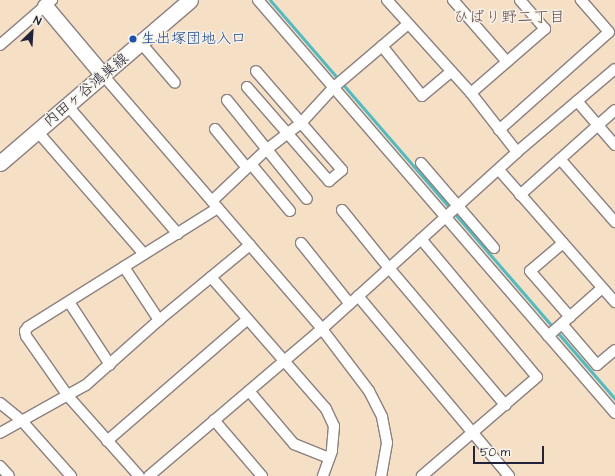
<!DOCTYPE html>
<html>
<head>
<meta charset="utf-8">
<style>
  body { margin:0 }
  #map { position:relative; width:615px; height:476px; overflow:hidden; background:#f5dfc5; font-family:"Architects Daughter","Klee One",sans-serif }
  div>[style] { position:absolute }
  .stream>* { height:3px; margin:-1.5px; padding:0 1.5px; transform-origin:1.5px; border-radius:1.5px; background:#4dbcc3 }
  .roads { filter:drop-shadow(1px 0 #8c8080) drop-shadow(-1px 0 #8c8080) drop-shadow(0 1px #8c8080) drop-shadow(0 -1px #8c8080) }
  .street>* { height:10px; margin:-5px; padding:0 5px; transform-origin:5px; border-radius:5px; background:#fff }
  .secondary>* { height:15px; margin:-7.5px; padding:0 7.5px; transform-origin:7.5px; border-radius:7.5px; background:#fff }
  .dots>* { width:11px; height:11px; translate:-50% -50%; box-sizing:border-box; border:2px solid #f7f3e8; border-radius:50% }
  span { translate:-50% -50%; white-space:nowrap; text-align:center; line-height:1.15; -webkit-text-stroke:3px #f7f3e8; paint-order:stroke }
  .transit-label { font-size:15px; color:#164399 }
  .left { translate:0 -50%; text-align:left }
  .street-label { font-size:15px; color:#22223b }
  .neighbourhood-label { font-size:16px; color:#685154 }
  .north { position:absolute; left:12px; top:12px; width:40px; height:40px; -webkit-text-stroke:3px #f7f3e8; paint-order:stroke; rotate:25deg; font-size:11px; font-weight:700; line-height:16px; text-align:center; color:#22223b }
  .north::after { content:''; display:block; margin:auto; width:14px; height:18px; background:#22223b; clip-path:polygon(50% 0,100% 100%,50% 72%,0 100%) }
  .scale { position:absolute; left:473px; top:446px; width:71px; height:18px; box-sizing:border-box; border:2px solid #22223b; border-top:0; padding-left:5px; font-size:12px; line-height:14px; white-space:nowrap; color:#22223b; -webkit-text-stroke:3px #f7f3e8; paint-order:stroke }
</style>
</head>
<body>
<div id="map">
  <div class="stream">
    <i style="left:270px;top:0;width:527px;rotate:49.15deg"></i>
  </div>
  <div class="roads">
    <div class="street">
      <i style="left:258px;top:0;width:546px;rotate:49.16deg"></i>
      <i style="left:387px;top:0;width:125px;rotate:47.9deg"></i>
      <i style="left:471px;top:93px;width:75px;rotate:52.1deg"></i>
      <i style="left:453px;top:0;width:82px;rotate:48.9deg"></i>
      <i style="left:141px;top:43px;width:52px;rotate:49.6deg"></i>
      <i style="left:0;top:45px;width:69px;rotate:-40.9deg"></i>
      <i style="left:382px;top:46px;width:64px;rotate:51.3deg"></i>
      <i style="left:422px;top:96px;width:38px;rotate:-40deg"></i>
      <i style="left:103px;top:75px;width:335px;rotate:49.2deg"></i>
      <i style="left:322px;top:329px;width:78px;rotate:52.8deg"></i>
      <i style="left:369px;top:391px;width:29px;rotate:63deg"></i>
      <i style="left:382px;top:417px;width:26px;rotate:79deg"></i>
      <i style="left:387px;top:443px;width:34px;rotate:100deg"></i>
      <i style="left:247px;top:87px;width:125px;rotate:48.9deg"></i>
      <i style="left:329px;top:181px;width:17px;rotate:-40deg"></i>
      <i style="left:342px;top:170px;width:131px;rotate:-131deg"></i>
      <i style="left:471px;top:93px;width:98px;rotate:-40.9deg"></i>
      <i style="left:545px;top:29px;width:38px;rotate:-131deg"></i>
      <i style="left:227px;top:100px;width:127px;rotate:51.1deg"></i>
      <i style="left:577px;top:101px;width:58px;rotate:49.2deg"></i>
      <i style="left:67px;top:105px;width:170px;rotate:49.3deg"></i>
      <i style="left:215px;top:129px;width:50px;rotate:50.6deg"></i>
      <i style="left:499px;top:130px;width:147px;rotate:-41.7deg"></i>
      <i style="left:609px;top:32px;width:43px;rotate:-131.2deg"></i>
      <i style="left:37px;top:131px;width:163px;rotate:49deg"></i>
      <i style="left:560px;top:159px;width:84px;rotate:48.9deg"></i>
      <i style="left:421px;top:163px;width:112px;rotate:49.3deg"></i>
      <i style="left:251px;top:164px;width:61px;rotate:50.3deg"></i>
      <i style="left:499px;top:170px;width:176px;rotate:48.7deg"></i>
      <i style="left:520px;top:195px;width:127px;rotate:-41.8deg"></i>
      <i style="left:212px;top:201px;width:74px;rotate:-43.4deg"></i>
      <i style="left:266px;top:150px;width:44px;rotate:-37.6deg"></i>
      <i style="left:301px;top:123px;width:49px;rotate:-47.5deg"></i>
      <i style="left:334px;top:87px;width:97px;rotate:-40.4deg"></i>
      <i style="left:342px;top:210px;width:75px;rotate:51deg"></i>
      <i style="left:389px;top:268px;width:180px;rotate:49.7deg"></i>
      <i style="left:421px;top:239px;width:180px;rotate:50deg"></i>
      <i style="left:537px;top:377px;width:152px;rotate:139.3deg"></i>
      <i style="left:301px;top:243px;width:78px;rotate:51.2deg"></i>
      <i style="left:563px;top:243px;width:43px;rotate:139.7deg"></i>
      <i style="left:530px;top:271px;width:61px;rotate:49deg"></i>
      <i style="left:124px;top:267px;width:64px;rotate:56.6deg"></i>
      <i style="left:211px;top:277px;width:175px;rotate:48.9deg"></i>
      <i style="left:326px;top:409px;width:19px;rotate:65deg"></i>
      <i style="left:334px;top:426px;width:25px;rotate:95deg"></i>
      <i style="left:332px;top:451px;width:27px;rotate:110deg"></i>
      <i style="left:358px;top:296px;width:235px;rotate:50deg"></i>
      <i style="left:69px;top:302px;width:75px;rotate:56.9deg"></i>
      <i style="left:562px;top:324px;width:54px;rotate:49.5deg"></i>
      <i style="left:597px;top:365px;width:23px;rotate:-40deg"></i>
      <i style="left:548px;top:336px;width:72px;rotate:-41.6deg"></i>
      <i style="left:249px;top:391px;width:70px;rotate:49.7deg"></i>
      <i style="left:294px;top:444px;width:38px;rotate:22deg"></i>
      <i style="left:0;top:403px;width:28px;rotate:39deg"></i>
      <i style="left:22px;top:421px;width:74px;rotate:48.3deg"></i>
      <i style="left:214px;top:420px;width:74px;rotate:49.4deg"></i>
      <i style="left:0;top:433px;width:98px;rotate:-29.2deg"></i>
      <i style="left:86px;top:385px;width:98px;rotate:-41.7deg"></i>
      <i style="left:159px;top:320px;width:118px;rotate:-39.5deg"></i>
      <i style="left:107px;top:441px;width:186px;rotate:-40.9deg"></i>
      <i style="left:0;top:466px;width:13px;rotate:48deg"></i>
      <i style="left:139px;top:476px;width:107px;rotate:-131.6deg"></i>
      <i style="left:68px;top:396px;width:73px;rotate:-125deg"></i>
      <i style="left:26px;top:336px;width:5px;rotate:-101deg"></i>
      <i style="left:25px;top:331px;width:5px;rotate:-53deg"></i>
      <i style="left:28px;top:327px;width:224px;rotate:-32.1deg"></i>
      <i style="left:149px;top:476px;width:227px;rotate:-40.4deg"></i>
      <i style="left:322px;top:329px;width:263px;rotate:-42.2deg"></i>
      <i style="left:517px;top:152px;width:128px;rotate:-40.3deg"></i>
    </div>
    <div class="secondary">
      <i style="left:45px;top:6px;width:90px;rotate:50deg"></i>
      <i style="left:0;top:163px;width:250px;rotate:-40.6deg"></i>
    </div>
  </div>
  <div class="dots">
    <i style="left:133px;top:39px;background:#1a4fb4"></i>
  </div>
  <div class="transit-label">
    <span class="left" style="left:141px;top:39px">生出塚団地入口</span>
  </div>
  <div class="street-label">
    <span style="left:86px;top:90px;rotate:-40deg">内田ヶ谷鴻巣線</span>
  </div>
  <div class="neighbourhood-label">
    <span style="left:509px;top:17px">ひばり野二丁目</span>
  </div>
  <div class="north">N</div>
  <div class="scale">50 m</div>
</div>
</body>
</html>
